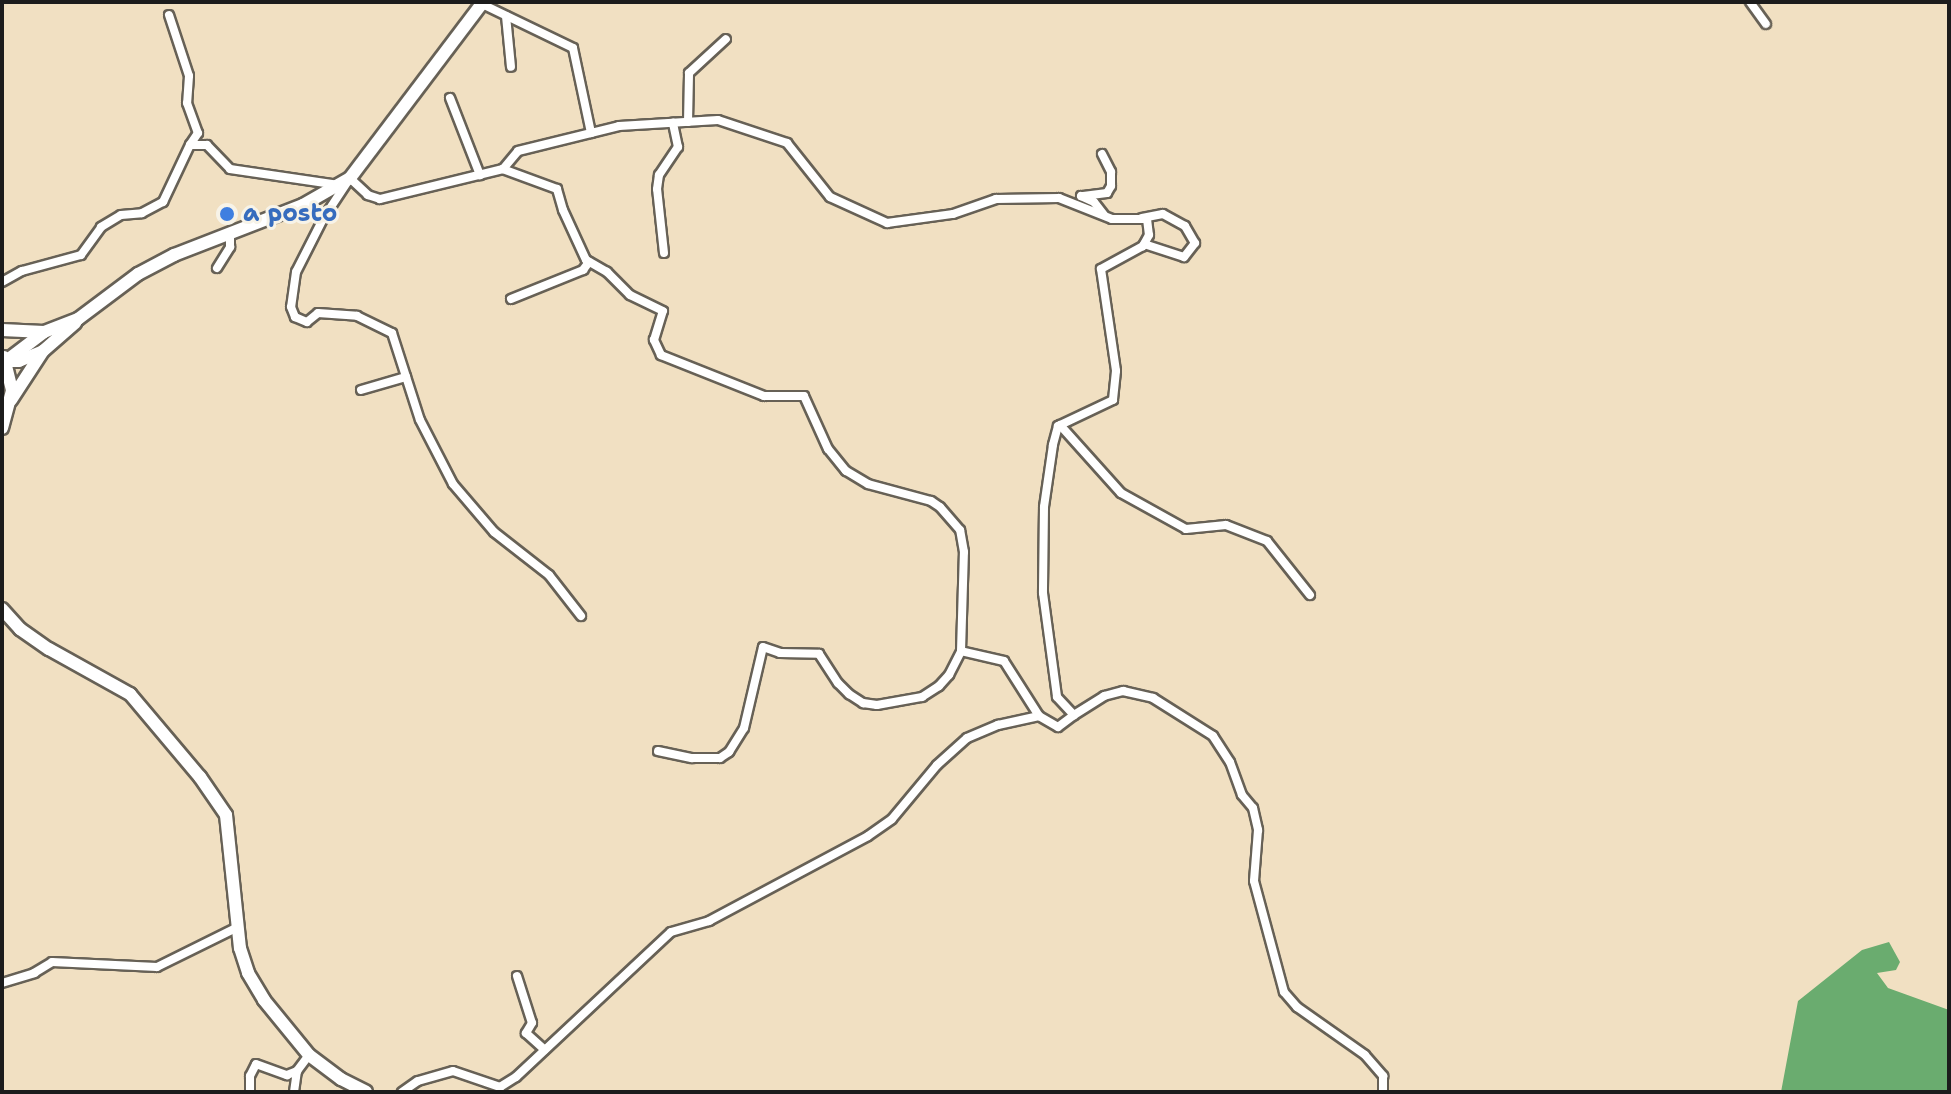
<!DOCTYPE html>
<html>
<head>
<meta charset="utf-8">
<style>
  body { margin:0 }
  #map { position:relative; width:1951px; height:1094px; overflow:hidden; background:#f1e0c2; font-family:"Shantell Sans",sans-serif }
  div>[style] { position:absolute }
  .forest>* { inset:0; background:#6aac6f }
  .roads { filter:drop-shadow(2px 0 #676156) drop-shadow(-2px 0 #676156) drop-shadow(0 2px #676156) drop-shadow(0 -2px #676156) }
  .minor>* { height:8px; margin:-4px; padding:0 4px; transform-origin:4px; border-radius:4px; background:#fff }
  .secondary>* { height:12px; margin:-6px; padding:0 6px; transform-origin:6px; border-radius:6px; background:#fff }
  .dots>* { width:22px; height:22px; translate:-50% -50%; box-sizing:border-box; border:4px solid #f7f3e8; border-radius:50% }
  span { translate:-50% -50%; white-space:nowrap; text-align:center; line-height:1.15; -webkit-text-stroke:6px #f7f3e8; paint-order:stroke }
  .shop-label { font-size:24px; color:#366cbe; font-weight:700 }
  .left { translate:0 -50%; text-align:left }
  .frame { position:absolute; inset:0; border:4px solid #1c1c1c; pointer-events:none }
</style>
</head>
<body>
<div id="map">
  <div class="forest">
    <i style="clip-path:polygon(1889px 942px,1900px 962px,1896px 970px,1877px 973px,1888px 988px,1949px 1010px,1949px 1092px,1781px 1092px,1798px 1001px,1862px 950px)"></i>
  </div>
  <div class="roads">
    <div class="minor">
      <i style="left:1750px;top:2px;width:27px;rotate:54deg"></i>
      <i style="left:482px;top:4px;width:101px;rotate:25.8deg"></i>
      <i style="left:573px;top:48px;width:87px;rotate:78deg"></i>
      <i style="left:169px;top:15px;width:64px;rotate:71.8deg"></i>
      <i style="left:189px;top:76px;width:27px;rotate:94deg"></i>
      <i style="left:187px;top:103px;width:32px;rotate:70deg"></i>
      <i style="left:198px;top:133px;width:14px;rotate:124deg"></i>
      <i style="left:506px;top:16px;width:51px;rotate:84.4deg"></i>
      <i style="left:450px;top:98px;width:83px;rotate:68.7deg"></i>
      <i style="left:688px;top:122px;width:49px;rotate:-88.8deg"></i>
      <i style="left:689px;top:73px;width:50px;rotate:-42.6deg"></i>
      <i style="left:1102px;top:154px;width:20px;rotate:63deg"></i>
      <i style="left:1111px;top:172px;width:14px;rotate:90deg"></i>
      <i style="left:1111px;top:186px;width:8px;rotate:120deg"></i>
      <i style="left:1107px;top:193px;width:26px;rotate:173deg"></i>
      <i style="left:1081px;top:196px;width:14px;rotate:25deg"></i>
      <i style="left:1094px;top:202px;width:16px;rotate:52deg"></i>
      <i style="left:503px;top:169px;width:23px;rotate:-50deg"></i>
      <i style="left:518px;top:151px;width:104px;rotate:-13.9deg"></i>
      <i style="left:619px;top:126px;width:99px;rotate:-3.5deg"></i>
      <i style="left:718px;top:120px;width:73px;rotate:18.4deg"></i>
      <i style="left:787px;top:143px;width:69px;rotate:51.5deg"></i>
      <i style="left:830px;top:197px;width:63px;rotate:24.5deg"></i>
      <i style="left:887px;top:223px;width:67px;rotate:-7.8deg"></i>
      <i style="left:953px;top:214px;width:46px;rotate:-19.2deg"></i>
      <i style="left:996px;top:199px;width:63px;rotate:-0.9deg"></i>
      <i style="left:1059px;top:198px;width:57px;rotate:21.6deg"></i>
      <i style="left:1112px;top:219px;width:35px"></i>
      <i style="left:1147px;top:219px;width:16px;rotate:83deg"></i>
      <i style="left:1149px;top:235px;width:13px;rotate:119deg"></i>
      <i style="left:1143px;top:246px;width:48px;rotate:151.3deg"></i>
      <i style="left:1101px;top:269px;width:103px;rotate:81.6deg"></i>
      <i style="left:1116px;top:371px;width:29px;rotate:96deg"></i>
      <i style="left:1113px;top:400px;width:61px;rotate:154.7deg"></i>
      <i style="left:1058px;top:426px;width:20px;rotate:105deg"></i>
      <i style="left:1053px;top:445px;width:63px;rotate:98.3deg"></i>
      <i style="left:1044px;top:507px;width:86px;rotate:90.7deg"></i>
      <i style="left:1043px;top:593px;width:105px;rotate:82.3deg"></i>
      <i style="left:1057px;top:697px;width:25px;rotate:47deg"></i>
      <i style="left:1074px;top:715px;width:20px;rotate:143deg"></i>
      <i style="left:1058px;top:727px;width:22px;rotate:-150deg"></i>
      <i style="left:1039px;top:716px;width:65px;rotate:-122.5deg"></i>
      <i style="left:1004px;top:661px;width:44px;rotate:-166.9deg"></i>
      <i style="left:961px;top:651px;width:99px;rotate:-88.3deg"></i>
      <i style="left:964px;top:552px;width:22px;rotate:-100deg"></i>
      <i style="left:960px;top:530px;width:30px;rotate:-131deg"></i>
      <i style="left:940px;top:507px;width:11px;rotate:-146deg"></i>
      <i style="left:931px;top:501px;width:65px;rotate:-164.9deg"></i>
      <i style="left:868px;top:484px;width:26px;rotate:-149deg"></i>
      <i style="left:846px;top:471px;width:28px;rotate:-129deg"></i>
      <i style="left:828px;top:449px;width:58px;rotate:-114.4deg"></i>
      <i style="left:804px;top:396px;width:40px;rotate:180deg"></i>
      <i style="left:764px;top:396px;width:111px;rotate:-158.3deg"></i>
      <i style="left:661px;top:355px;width:17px;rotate:-115deg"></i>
      <i style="left:654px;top:340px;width:30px;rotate:-73deg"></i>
      <i style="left:663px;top:311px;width:37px;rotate:-154deg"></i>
      <i style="left:630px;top:295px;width:33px;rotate:-135deg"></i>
      <i style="left:607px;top:272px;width:24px;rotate:-150deg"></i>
      <i style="left:586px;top:260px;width:55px;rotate:-114.7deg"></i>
      <i style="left:563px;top:210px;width:22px;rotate:-106deg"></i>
      <i style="left:557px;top:189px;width:58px;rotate:-159.7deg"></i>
      <i style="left:503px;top:169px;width:127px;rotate:166.3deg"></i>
      <i style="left:380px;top:199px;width:13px;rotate:-162deg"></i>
      <i style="left:368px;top:195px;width:25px;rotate:-137deg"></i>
      <i style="left:350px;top:178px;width:49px;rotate:123.4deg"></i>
      <i style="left:323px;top:219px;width:59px;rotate:117deg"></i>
      <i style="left:296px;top:272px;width:35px;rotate:98deg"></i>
      <i style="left:291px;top:307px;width:11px;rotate:68deg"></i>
      <i style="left:295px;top:317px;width:13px;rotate:23deg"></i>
      <i style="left:307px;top:322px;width:14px;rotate:-39deg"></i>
      <i style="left:318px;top:313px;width:39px;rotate:4deg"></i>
      <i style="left:357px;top:316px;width:39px;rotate:26deg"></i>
      <i style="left:392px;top:333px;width:91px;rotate:72.2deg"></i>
      <i style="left:420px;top:420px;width:72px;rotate:62.7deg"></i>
      <i style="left:453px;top:484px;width:63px;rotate:49.5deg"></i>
      <i style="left:494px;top:532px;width:70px;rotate:38deg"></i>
      <i style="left:549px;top:575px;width:52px;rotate:52deg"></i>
      <i style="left:1142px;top:218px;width:21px;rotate:-11deg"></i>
      <i style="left:1163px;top:214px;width:25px;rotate:29deg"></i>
      <i style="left:1185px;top:226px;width:20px;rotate:60deg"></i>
      <i style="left:1195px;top:243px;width:18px;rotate:128deg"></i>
      <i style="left:1184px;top:257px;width:42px;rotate:-162deg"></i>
      <i style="left:664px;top:253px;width:64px;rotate:-96.2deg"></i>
      <i style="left:657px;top:189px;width:14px;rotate:-82deg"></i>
      <i style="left:659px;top:175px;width:34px;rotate:-56deg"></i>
      <i style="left:678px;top:147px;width:25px;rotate:-102deg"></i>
      <i style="left:217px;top:268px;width:25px;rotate:-58deg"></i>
      <i style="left:230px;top:247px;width:14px;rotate:-90deg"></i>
      <i style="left:2px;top:282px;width:23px;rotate:-29deg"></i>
      <i style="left:22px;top:271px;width:61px;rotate:-15.2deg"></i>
      <i style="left:81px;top:255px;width:34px;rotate:-54deg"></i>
      <i style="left:101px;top:227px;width:23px;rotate:-31deg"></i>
      <i style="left:121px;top:215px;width:21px;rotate:-5deg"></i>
      <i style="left:142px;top:213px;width:24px;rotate:-28deg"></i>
      <i style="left:163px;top:202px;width:63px;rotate:-64.7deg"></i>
      <i style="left:190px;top:145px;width:17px"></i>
      <i style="left:207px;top:145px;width:33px;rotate:46deg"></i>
      <i style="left:230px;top:169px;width:110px;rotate:8.4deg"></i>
      <i style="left:511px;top:299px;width:78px;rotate:-21.9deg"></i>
      <i style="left:583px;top:270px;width:10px;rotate:-53deg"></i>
      <i style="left:361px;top:390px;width:47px;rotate:-16.1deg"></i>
      <i style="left:1060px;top:425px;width:91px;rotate:48.1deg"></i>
      <i style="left:1121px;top:493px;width:74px;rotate:29deg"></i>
      <i style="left:1186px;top:529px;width:40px;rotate:-5.7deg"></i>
      <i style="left:1226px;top:525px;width:44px;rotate:21.3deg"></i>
      <i style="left:1267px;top:541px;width:69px;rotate:51.5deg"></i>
      <i style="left:1074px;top:715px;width:36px;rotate:-32deg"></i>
      <i style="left:1104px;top:696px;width:20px;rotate:-15deg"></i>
      <i style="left:1123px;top:691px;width:31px;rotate:13deg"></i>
      <i style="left:1153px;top:698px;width:71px;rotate:32.3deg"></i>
      <i style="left:1213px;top:736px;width:31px;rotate:57deg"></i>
      <i style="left:1230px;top:762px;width:35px;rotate:70deg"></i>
      <i style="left:1242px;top:795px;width:17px;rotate:50deg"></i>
      <i style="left:1253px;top:808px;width:23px;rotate:77deg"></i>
      <i style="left:1258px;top:830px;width:51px;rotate:94.5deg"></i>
      <i style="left:1254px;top:881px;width:115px;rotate:74.9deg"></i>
      <i style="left:1284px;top:992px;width:20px;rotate:49deg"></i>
      <i style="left:1297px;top:1007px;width:83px;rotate:35.2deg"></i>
      <i style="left:1365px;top:1055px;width:28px;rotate:49deg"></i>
      <i style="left:1383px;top:1076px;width:16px;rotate:90deg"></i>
      <i style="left:658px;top:751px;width:35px;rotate:12deg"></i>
      <i style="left:692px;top:758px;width:28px"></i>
      <i style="left:720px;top:758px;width:11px;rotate:-34deg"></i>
      <i style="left:729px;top:752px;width:28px;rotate:-58deg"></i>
      <i style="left:744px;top:728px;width:83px;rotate:-76.8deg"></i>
      <i style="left:763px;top:647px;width:18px;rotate:19deg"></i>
      <i style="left:780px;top:653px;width:39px;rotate:1deg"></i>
      <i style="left:819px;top:654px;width:35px;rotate:57deg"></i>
      <i style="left:838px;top:683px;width:16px;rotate:45deg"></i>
      <i style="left:849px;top:694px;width:17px;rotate:33deg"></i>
      <i style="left:863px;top:703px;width:14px;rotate:8deg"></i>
      <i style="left:877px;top:705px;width:46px;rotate:-10.1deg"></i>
      <i style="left:922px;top:697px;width:20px;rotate:-33deg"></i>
      <i style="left:939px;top:686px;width:15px;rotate:-48deg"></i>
      <i style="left:949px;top:675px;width:27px;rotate:-63deg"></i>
      <i style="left:517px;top:976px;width:49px;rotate:72.3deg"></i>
      <i style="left:532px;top:1023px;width:12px;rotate:121deg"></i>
      <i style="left:526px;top:1033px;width:25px;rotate:42deg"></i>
      <i style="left:2px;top:983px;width:34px;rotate:-17deg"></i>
      <i style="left:34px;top:973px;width:21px;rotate:-31deg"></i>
      <i style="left:52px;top:962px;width:105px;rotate:2.7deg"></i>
      <i style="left:157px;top:967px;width:90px;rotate:-26.3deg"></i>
      <i style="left:250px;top:1092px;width:16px;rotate:-90deg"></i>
      <i style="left:250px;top:1076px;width:13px;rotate:-63deg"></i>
      <i style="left:256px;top:1064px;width:33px;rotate:20deg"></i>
      <i style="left:287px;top:1075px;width:11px;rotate:-22deg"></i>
      <i style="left:294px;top:1092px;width:21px;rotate:-82deg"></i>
      <i style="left:297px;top:1071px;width:20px;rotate:-53deg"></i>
      <i style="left:402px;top:1092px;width:19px;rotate:-35deg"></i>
      <i style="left:418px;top:1081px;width:36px;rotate:-16deg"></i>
      <i style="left:453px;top:1071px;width:50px;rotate:18.8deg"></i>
      <i style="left:500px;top:1087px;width:19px;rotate:-32deg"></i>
      <i style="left:516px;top:1077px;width:212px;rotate:-43.1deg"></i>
      <i style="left:671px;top:932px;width:40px;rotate:-16deg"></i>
      <i style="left:709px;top:921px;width:180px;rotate:-28.1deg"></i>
      <i style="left:868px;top:836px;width:29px;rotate:-35deg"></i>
      <i style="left:892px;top:819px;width:70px;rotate:-50.2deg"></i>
      <i style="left:937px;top:765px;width:40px;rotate:-42deg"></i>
      <i style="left:967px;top:738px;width:34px;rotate:-23deg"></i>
      <i style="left:998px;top:725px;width:42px;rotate:-12.4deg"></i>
    </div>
    <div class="secondary">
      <i style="left:2px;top:330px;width:42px;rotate:2.7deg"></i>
      <i style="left:44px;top:332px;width:36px;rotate:-21deg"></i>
      <i style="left:78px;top:319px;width:75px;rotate:-36.9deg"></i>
      <i style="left:138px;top:274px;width:41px;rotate:-27.8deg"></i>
      <i style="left:174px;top:255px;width:138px;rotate:-21.2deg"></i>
      <i style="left:303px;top:205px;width:54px;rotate:-29.9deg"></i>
      <i style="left:350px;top:178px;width:221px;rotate:-52.9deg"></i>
      <i style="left:41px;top:352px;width:24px;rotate:158deg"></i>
      <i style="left:19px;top:361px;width:13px;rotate:180deg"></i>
      <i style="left:6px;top:361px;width:48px;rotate:-37.3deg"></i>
      <i style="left:11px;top:400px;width:59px;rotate:-56.9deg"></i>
      <i style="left:43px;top:351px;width:43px;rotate:-41.2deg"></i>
      <i style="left:2px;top:428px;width:39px;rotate:-75deg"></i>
      <i style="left:12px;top:390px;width:34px;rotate:-104deg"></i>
      <i style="left:2px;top:609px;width:27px;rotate:48deg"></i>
      <i style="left:20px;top:629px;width:35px;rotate:35deg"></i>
      <i style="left:49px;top:649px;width:93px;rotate:29.1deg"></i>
      <i style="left:130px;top:694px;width:109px;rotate:49.9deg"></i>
      <i style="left:200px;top:777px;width:46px;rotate:55.6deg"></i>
      <i style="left:226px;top:815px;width:134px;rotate:84deg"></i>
      <i style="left:240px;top:948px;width:26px;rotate:72deg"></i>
      <i style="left:248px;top:973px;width:31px;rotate:59deg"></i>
      <i style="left:264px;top:1000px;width:71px;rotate:50.7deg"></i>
      <i style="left:309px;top:1055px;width:40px;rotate:37deg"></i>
      <i style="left:341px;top:1079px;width:28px;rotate:27deg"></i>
    </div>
  </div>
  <div class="dots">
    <i style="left:227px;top:214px;background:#3f7fe0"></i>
  </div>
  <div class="shop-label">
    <span class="left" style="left:243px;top:214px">a posto</span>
  </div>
  <div class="frame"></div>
</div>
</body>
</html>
